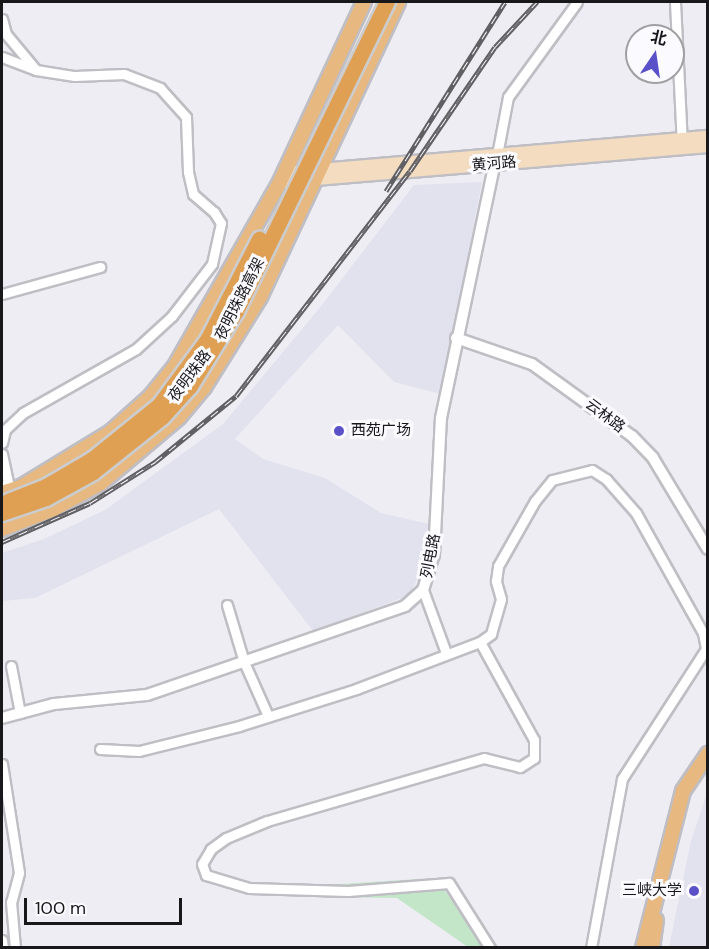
<!DOCTYPE html>
<html>
<head>
<meta charset="utf-8">
<style>
  body { margin:0 }
  #map { position:relative; width:709px; height:949px; overflow:hidden; background:#eeedf3; font-family:"DM Sans","Noto Sans SC",sans-serif }
  div>[style] { position:absolute }
  .built>* { inset:0; background:#e2e1ee }
  .green>* { inset:0; background:#c2e6c7 }
  .roads { filter:drop-shadow(2px 0 #bfbec4) drop-shadow(-2px 0 #bfbec4) drop-shadow(0 2px #bfbec4) drop-shadow(0 -2px #bfbec4) }
  .minor>* { height:9px; margin:-4.5px; padding:0 4.5px; transform-origin:4.5px; border-radius:4.5px; background:#fff }
  .tertiary>* { height:10px; margin:-5px; padding:0 5px; transform-origin:5px; border-radius:5px; background:#fff }
  .secondary>* { height:12px; margin:-6px; padding:0 6px; transform-origin:6px; border-radius:6px; background:#f3dcbf }
  .primary>* { height:14px; margin:-7px; padding:0 7px; transform-origin:7px; border-radius:7px; background:#e7b87f }
  .rail>* { height:5px; margin-top:-2.5px; transform-origin:0; background:repeating-linear-gradient(90deg,#fbfaff 0 9px,#605f63 0 18px); box-sizing:border-box; border-block:2px solid #605f63 }
  .bridges { filter:drop-shadow(2px 0 #cccccd) drop-shadow(-2px 0 #cccccd) drop-shadow(0 2px #cccccd) drop-shadow(0 -2px #cccccd) }
  .trunk-bridge>* { height:15px; margin:-7.5px; padding:0 7.5px; transform-origin:7.5px; border-radius:7.5px; background:#dfa054 }
  .dots>* { width:16px; height:16px; translate:-50% -50%; box-sizing:border-box; border:3px solid #fbfaff; border-radius:50% }
  span { translate:-50% -50%; white-space:nowrap; text-align:center; line-height:1.15; -webkit-text-stroke:6px #fbfaff; paint-order:stroke }
  .street-label { font-size:15px; color:#18181a }
  .poi-label { font-size:15px; color:#18181a }
  .left { translate:0 -50%; text-align:left }
  .right { translate:-100% -50%; text-align:right }
  .frame { position:absolute; inset:0; border:3px solid #18181a; pointer-events:none }
  .north { position:absolute; left:625px; top:24px; width:60px; height:60px; box-sizing:border-box; background:#fbfaff; border:2px solid #a0a0a3; border-radius:50%; rotate:13deg; font-size:16px; font-weight:700; line-height:24px; text-align:center; color:#18181a }
  .north::after { content:''; display:block; margin:auto; width:21px; height:27px; background:#5a51c9; clip-path:polygon(50% 0,100% 100%,50% 72%,0 100%) }
  .scale { position:absolute; left:24px; top:898px; width:158px; height:27px; box-sizing:border-box; border:3px solid #18181a; border-top:0; padding-left:8px; font-size:18px; line-height:21px; white-space:nowrap; color:#18181a; -webkit-text-stroke:4px #fbfaff; paint-order:stroke }
</style>
</head>
<body>
<div id="map">
  <div class="built">
    <i style="clip-path:polygon(482px 182px,441px 394px,394px 382px,338px 325px,235px 439px,263px 459px,325px 478px,381px 513px,429px 524px,424px 563px,410px 595px,313px 631px,219px 509px,35px 598px,2px 601px,2px 553px,44px 539px,105px 510px,223px 424px,322px 305px,414px 185px)"></i>
    <i style="clip-path:polygon(707px 793px,707px 947px,669px 947px,691px 841px)"></i>
  </div>
  <div class="green">
    <i style="clip-path:polygon(434px 878px,479px 932px,486px 947px,468px 947px,397px 898px,323px 897px,325px 885px)"></i>
  </div>
  <div class="roads">
    <div class="minor">
      <i style="left:675px;top:2px;width:141px;rotate:87.2deg"></i>
      <i style="left:2px;top:19px;width:16px;rotate:75deg"></i>
      <i style="left:6px;top:34px;width:47px;rotate:50.2deg"></i>
      <i style="left:36px;top:70px;width:39px;rotate:9deg"></i>
      <i style="left:75px;top:76px;width:49px;rotate:-2.3deg"></i>
      <i style="left:124px;top:74px;width:39px;rotate:21deg"></i>
      <i style="left:160px;top:88px;width:39px;rotate:48deg"></i>
      <i style="left:186px;top:117px;width:55px;rotate:87.9deg"></i>
      <i style="left:188px;top:172px;width:23px;rotate:77deg"></i>
      <i style="left:193px;top:194px;width:28px;rotate:41deg"></i>
      <i style="left:214px;top:212px;width:13px;rotate:58deg"></i>
      <i style="left:221px;top:223px;width:42px;rotate:102.4deg"></i>
      <i style="left:212px;top:264px;width:66px;rotate:127.6deg"></i>
      <i style="left:172px;top:316px;width:49px;rotate:137.5deg"></i>
      <i style="left:136px;top:349px;width:130px;rotate:150.5deg"></i>
      <i style="left:23px;top:413px;width:25px;rotate:137deg"></i>
      <i style="left:5px;top:430px;width:13px;rotate:103deg"></i>
      <i style="left:2px;top:57px;width:36px;rotate:21deg"></i>
      <i style="left:497px;top:155px;width:59px;rotate:-79.3deg"></i>
      <i style="left:508px;top:97px;width:117px;rotate:-54deg"></i>
      <i style="left:2px;top:294px;width:102px;rotate:-15.4deg"></i>
      <i style="left:2px;top:454px;width:30px;rotate:78deg"></i>
      <i style="left:8px;top:483px;width:7px;rotate:153deg"></i>
      <i style="left:423px;top:590px;width:67px;rotate:69.9deg"></i>
      <i style="left:227px;top:605px;width:59px;rotate:73.4deg"></i>
      <i style="left:244px;top:662px;width:59px;rotate:66deg"></i>
      <i style="left:480px;top:642px;width:112px;rotate:61.1deg"></i>
      <i style="left:534px;top:740px;width:18px;rotate:90deg"></i>
      <i style="left:534px;top:758px;width:17px;rotate:147deg"></i>
      <i style="left:520px;top:767px;width:37px;rotate:-166deg"></i>
      <i style="left:484px;top:758px;width:226px;rotate:163.8deg"></i>
      <i style="left:267px;top:821px;width:44px;rotate:157.5deg"></i>
      <i style="left:226px;top:838px;width:19px;rotate:144deg"></i>
      <i style="left:211px;top:849px;width:17px;rotate:121deg"></i>
      <i style="left:202px;top:864px;width:12px;rotate:70deg"></i>
      <i style="left:206px;top:875px;width:45px;rotate:16.8deg"></i>
      <i style="left:249px;top:888px;width:99px;rotate:1.7deg"></i>
      <i style="left:348px;top:891px;width:101px;rotate:-4.5deg"></i>
      <i style="left:449px;top:883px;width:77px;rotate:57.8deg"></i>
      <i style="left:11px;top:666px;width:48px;rotate:79.2deg"></i>
      <i style="left:100px;top:749px;width:39px;rotate:3deg"></i>
      <i style="left:139px;top:751px;width:103px;rotate:-14deg"></i>
      <i style="left:239px;top:726px;width:123px;rotate:-17.5deg"></i>
      <i style="left:356px;top:689px;width:133px;rotate:-20.8deg"></i>
      <i style="left:480px;top:642px;width:14px;rotate:-36deg"></i>
      <i style="left:491px;top:634px;width:36px;rotate:-74deg"></i>
      <i style="left:501px;top:599px;width:19px;rotate:-106deg"></i>
      <i style="left:496px;top:581px;width:15px;rotate:-82deg"></i>
      <i style="left:498px;top:566px;width:75px;rotate:-60.4deg"></i>
      <i style="left:535px;top:501px;width:27px;rotate:-51deg"></i>
      <i style="left:552px;top:480px;width:41px;rotate:-14deg"></i>
      <i style="left:592px;top:470px;width:17px;rotate:33deg"></i>
      <i style="left:606px;top:479px;width:45px;rotate:48.6deg"></i>
      <i style="left:636px;top:513px;width:137px;rotate:60.8deg"></i>
      <i style="left:703px;top:633px;width:16px;rotate:79deg"></i>
      <i style="left:706px;top:649px;width:155px;rotate:122.9deg"></i>
      <i style="left:622px;top:779px;width:172px;rotate:100.4deg"></i>
      <i style="left:2px;top:764px;width:110px;rotate:81.1deg"></i>
      <i style="left:19px;top:873px;width:30px;rotate:105deg"></i>
      <i style="left:11px;top:902px;width:46px;rotate:85deg"></i>
      <i style="left:2px;top:940px;width:8px;rotate:83deg"></i>
    </div>
    <div class="tertiary">
      <i style="left:456px;top:338px;width:80px;rotate:18.9deg"></i>
      <i style="left:532px;top:364px;width:123px;rotate:35.8deg"></i>
      <i style="left:632px;top:436px;width:30px;rotate:46deg"></i>
      <i style="left:653px;top:458px;width:106px;rotate:58.9deg"></i>
      <i style="left:2px;top:718px;width:54px;rotate:-15.1deg"></i>
      <i style="left:54px;top:704px;width:93px;rotate:-5.5deg"></i>
      <i style="left:147px;top:695px;width:273px;rotate:-19deg"></i>
      <i style="left:405px;top:606px;width:24px;rotate:-42deg"></i>
      <i style="left:423px;top:590px;width:37px;rotate:-73deg"></i>
      <i style="left:434px;top:555px;width:137px;rotate:-87.1deg"></i>
      <i style="left:441px;top:418px;width:266px;rotate:-78.1deg"></i>
    </div>
    <div class="secondary">
      <i style="left:285px;top:173px;width:425px;rotate:-4.9deg"></i>
      <i style="left:280px;top:182px;width:430px;rotate:-4.8deg"></i>
    </div>
    <div class="primary">
      <i style="left:2px;top:493px;width:20px;rotate:-18deg"></i>
      <i style="left:21px;top:487px;width:105px;rotate:-31.4deg"></i>
      <i style="left:111px;top:432px;width:54px;rotate:-42deg"></i>
      <i style="left:151px;top:396px;width:36px;rotate:-51deg"></i>
      <i style="left:174px;top:368px;width:214px;rotate:-60.3deg"></i>
      <i style="left:280px;top:182px;width:199px;rotate:-65deg"></i>
      <i style="left:2px;top:529px;width:56px;rotate:-21deg"></i>
      <i style="left:54px;top:509px;width:54px;rotate:-29deg"></i>
      <i style="left:101px;top:483px;width:102px;rotate:-40.2deg"></i>
      <i style="left:179px;top:417px;width:39px;rotate:-50deg"></i>
      <i style="left:204px;top:387px;width:106px;rotate:-58.1deg"></i>
      <i style="left:260px;top:297px;width:326px;rotate:-64.9deg"></i>
      <i style="left:643px;top:948px;width:162px;rotate:-75.7deg"></i>
      <i style="left:683px;top:791px;width:45px;rotate:-56deg"></i>
      <i style="left:652px;top:948px;width:28px;rotate:-82deg"></i>
    </div>
  </div>
  <div class="rail">
    <i style="left:386px;top:191px;width:223px;rotate:-57.8deg"></i>
    <i style="left:2px;top:542px;width:96px;rotate:-23.9deg"></i>
    <i style="left:90px;top:503px;width:77px;rotate:-32.2deg"></i>
    <i style="left:155px;top:462px;width:104px;rotate:-39.2deg"></i>
    <i style="left:236px;top:396px;width:284px;rotate:-52.3deg"></i>
    <i style="left:410px;top:171px;width:150px;rotate:-55.6deg"></i>
    <i style="left:495px;top:47px;width:62px;rotate:-47deg"></i>
  </div>
  <div class="bridges">
    <div class="trunk-bridge">
      <i style="left:8px;top:501px;width:41px;rotate:-21.5deg"></i>
      <i style="left:46px;top:486px;width:53px;rotate:-30.4deg"></i>
      <i style="left:92px;top:459px;width:86px;rotate:-38.9deg"></i>
      <i style="left:159px;top:405px;width:81px;rotate:-53.6deg"></i>
      <i style="left:207px;top:340px;width:114px;rotate:-62.8deg"></i>
      <i style="left:2px;top:513px;width:46px;rotate:-18.8deg"></i>
      <i style="left:46px;top:498px;width:54px;rotate:-29deg"></i>
      <i style="left:93px;top:472px;width:88px;rotate:-38.6deg"></i>
      <i style="left:162px;top:417px;width:42px;rotate:-47.9deg"></i>
      <i style="left:190px;top:386px;width:88px;rotate:-58.5deg"></i>
      <i style="left:236px;top:311px;width:344px;rotate:-64deg"></i>
    </div>
  </div>
  <div class="dots">
    <i style="left:339px;top:431px;background:#5a51c9"></i>
    <i style="left:694px;top:891px;background:#5a51c9"></i>
  </div>
  <div class="street-label">
    <span style="left:494px;top:164px;rotate:-5deg">黄河路</span>
    <span style="left:240px;top:299px;rotate:-63deg">夜明珠路高架</span>
    <span style="left:190px;top:376px;rotate:-53deg">夜明珠路</span>
    <span style="left:605px;top:416px;rotate:37deg">云林路</span>
    <span style="left:431px;top:556px;rotate:-79deg">列电路</span>
  </div>
  <div class="poi-label">
    <span class="left" style="left:351px;top:431px">西苑广场</span>
    <span class="right" style="left:682px;top:891px">三峡大学</span>
  </div>
  <div class="frame"></div>
  <div class="north">北</div>
  <div class="scale">100 m</div>
</div>
</body>
</html>
